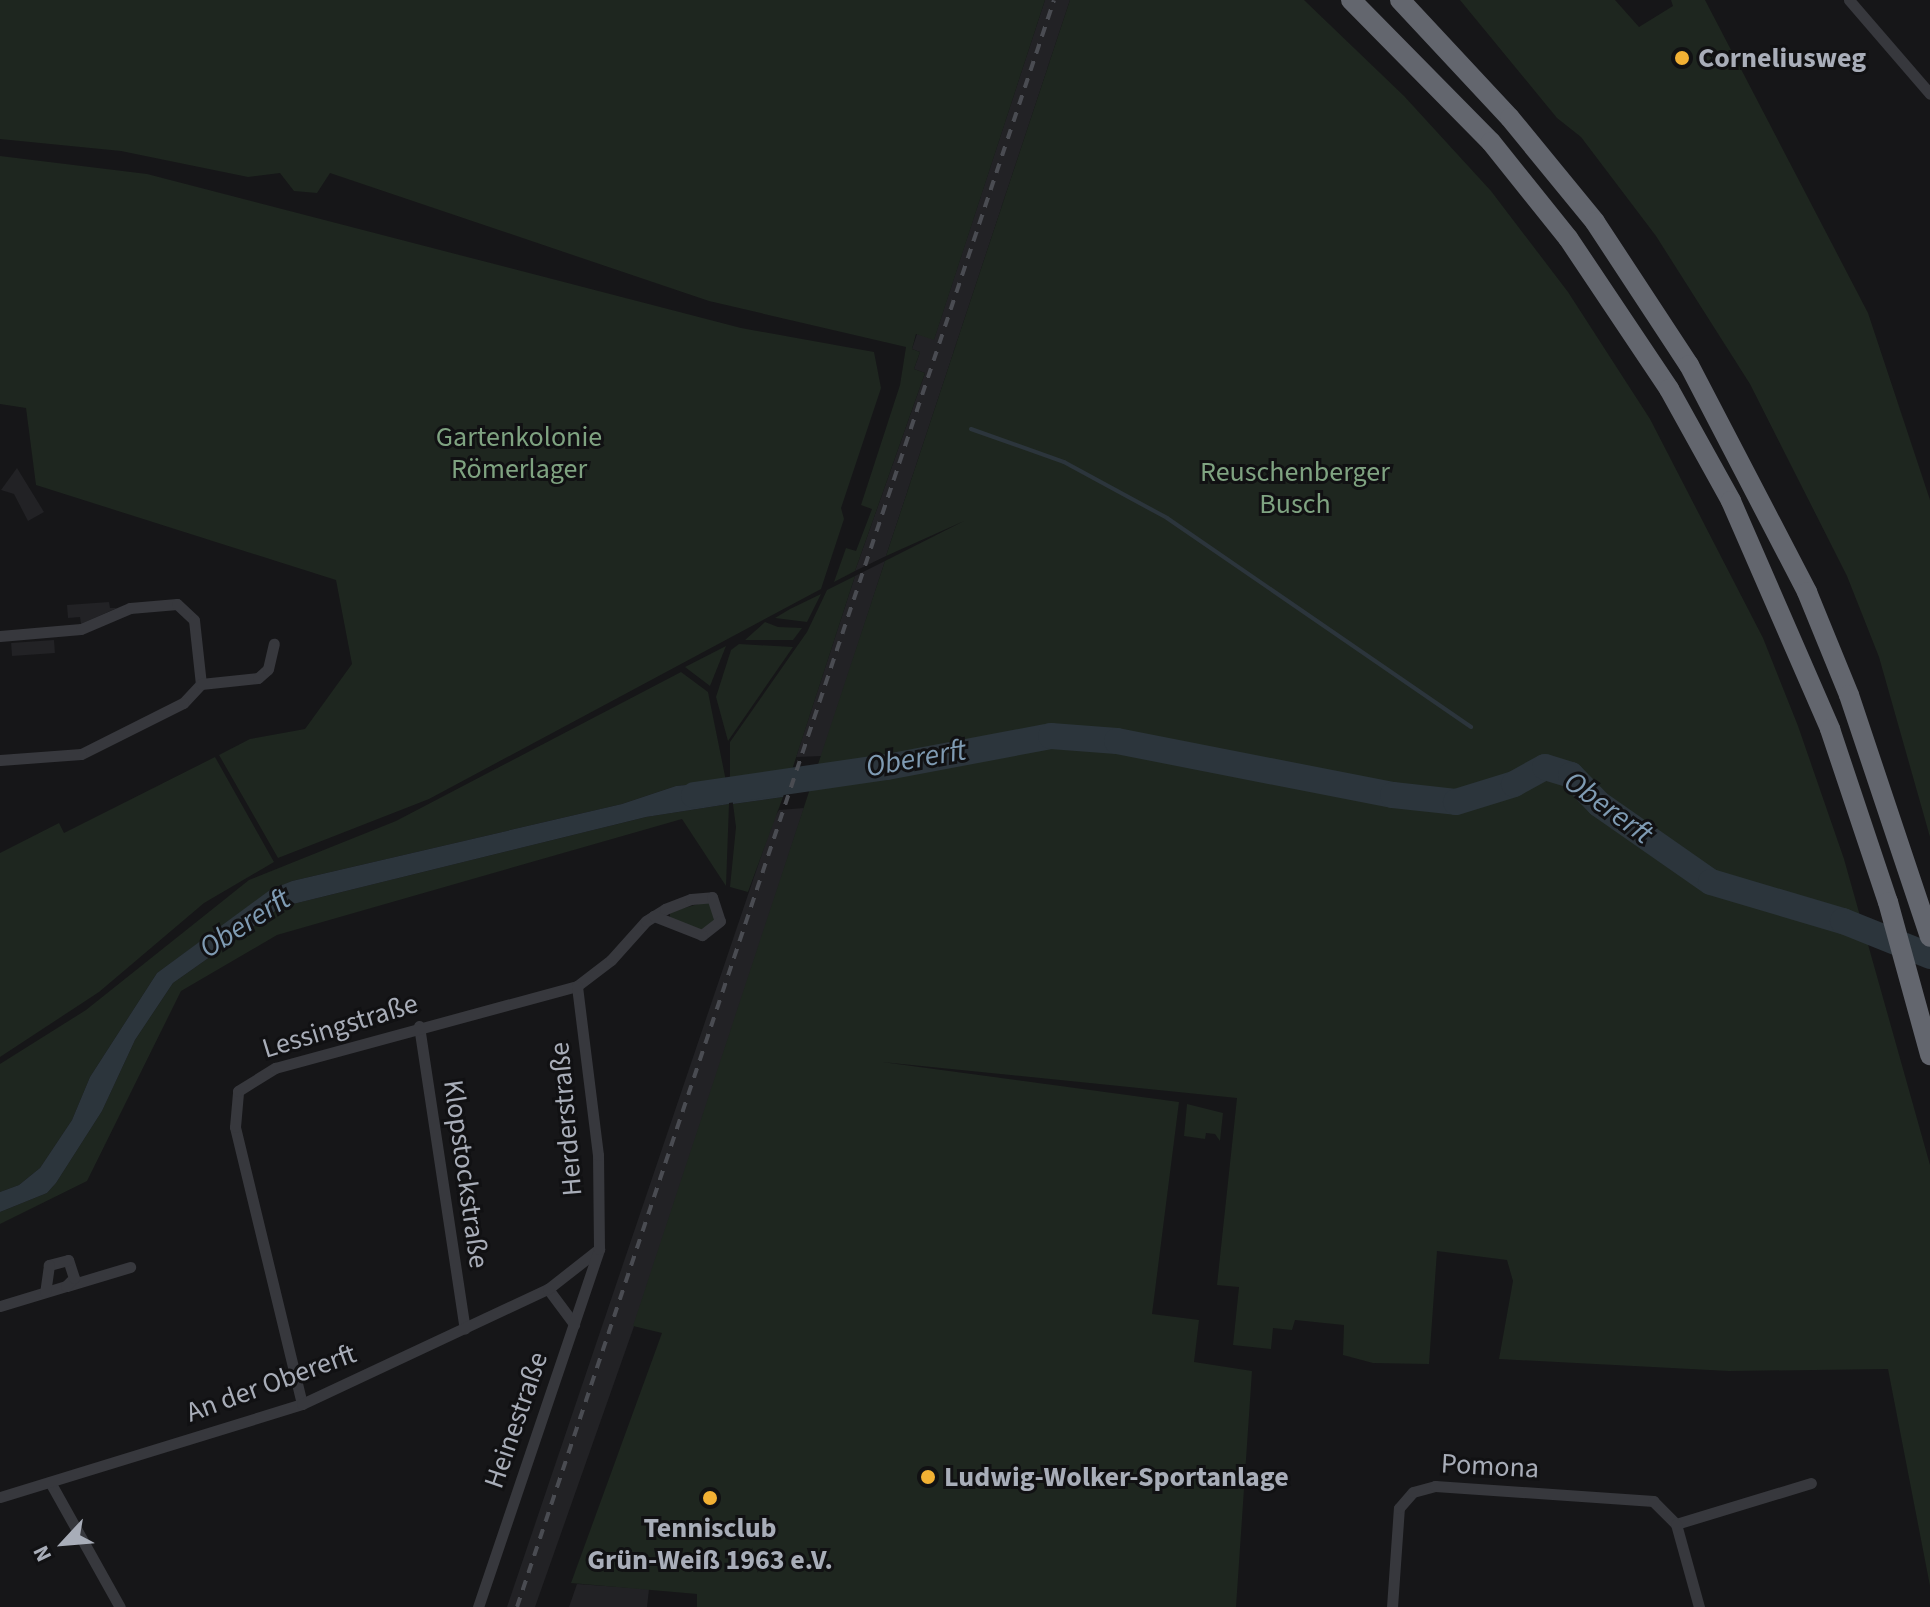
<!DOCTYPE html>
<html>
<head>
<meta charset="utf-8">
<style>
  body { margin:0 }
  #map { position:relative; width:1930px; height:1607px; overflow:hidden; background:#161618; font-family:"Source Sans 3",sans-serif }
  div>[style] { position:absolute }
  .built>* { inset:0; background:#222225; transform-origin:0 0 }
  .green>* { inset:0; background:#1e261f }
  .water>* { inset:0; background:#2c353c }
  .stream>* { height:4px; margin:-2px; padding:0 2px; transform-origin:2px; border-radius:2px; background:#2c353c }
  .river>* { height:26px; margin:-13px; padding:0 13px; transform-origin:13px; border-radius:13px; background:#2c353c }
  .minor>* { height:11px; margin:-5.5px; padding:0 5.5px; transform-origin:5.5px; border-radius:5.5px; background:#37383d }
  .motorway>* { height:20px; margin:-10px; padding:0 10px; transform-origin:10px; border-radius:10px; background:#63666e }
  .rail>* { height:4px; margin-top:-2px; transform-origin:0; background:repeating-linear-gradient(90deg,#4a4c52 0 10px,transparent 0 18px) }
  .dots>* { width:22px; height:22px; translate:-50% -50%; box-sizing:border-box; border:4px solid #111113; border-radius:50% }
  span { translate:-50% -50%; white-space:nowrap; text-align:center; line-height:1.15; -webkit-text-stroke:6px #111113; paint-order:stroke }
  .poi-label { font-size:28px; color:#a8adb8; font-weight:700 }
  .left { translate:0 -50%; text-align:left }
  .park-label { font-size:28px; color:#7fa381 }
  .street-label { font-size:28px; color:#a8adb8 }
  .water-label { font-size:30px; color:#7f9bb3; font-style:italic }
  .north { position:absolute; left:24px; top:1503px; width:80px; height:80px; -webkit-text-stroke:6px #111113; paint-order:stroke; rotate:244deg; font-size:22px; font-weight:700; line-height:32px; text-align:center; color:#a8adb8 }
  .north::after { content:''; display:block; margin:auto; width:28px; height:36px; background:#a8adb8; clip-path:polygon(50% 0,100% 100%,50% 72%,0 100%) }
</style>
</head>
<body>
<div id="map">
  <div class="built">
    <i style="clip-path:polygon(1045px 0,1070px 0,886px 556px,855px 571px,925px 373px,914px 369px,920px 352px,912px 349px,917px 334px,934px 339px)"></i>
    <i style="clip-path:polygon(17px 468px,44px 512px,28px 521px,14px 494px,1px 490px)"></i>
    <i style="clip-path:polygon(885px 561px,822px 756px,796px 757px,855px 576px)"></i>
    <i style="clip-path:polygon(109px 602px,110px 608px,117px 608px,81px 624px,80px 617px,68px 618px,67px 605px)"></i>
    <i style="left:54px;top:640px;width:13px;height:43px;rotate:86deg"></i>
    <i style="clip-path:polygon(804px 808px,656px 1264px,535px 1607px,507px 1607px,774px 818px,779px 810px)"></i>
    <i style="clip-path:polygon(577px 1584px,649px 1589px,647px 1607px,569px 1607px)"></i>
  </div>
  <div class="green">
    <i style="clip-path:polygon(0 0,1045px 0,934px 340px,916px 334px,912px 349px,920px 352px,914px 369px,925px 373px,855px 571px,834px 582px,846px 548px,856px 551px,872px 509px,861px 505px,900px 385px,906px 347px,709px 301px,330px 173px,317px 193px,294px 191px,280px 173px,248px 177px,121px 151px,0 139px)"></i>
    <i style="clip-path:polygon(1070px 0,1304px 0,1404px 96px,1491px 191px,1568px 292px,1650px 419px,1763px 638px,1798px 726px,1844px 859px,1930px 1165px,1930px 1586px,1888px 1369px,1729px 1371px,1499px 1359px,1513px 1281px,1507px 1260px,1437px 1251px,1429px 1364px,1373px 1363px,1343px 1355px,1344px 1325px,1295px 1320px,1292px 1330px,1273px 1328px,1271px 1349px,1233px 1345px,1239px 1287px,1217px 1285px,1237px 1098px,882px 1062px,1179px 1102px,1152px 1314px,1199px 1320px,1194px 1362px,1252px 1371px,1236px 1607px,697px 1607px,697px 1594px,571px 1583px,662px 1333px,633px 1326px,885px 561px,964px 521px,886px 556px)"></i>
    <i style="clip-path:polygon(1460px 0,1615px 0,1639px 27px,1673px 6px,1671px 0,1705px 0,1868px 313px,1930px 500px,1930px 837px,1879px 657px,1847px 576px,1750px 384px,1656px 236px,1581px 137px,1557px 118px)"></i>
    <i style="clip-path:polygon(0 156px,147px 174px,741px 328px,874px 352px,881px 388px,841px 508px,844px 519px,821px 589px,429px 799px,278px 858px,219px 755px,250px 739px,305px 729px,352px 664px,336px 580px,36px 485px,26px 408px,0 404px)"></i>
    <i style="clip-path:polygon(855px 576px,791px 773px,730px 781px,730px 742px,807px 632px,827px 590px)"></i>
    <i style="clip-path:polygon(821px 594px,807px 622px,775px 618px,790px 609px)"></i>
    <i style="clip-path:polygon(765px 622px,778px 627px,802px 628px,793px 640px,745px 640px)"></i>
    <i style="clip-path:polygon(739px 644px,793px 647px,728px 741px,716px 697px,731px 650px)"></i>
    <i style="clip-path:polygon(726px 646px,710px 686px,685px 667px)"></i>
    <i style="clip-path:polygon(681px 672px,708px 692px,726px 781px,676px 786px,622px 804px,292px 881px,270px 891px,157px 973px,90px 1077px,72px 1120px,40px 1168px,19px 1185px,0 1192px,0 1064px,86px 1010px,249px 880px,396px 821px)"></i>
    <i style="clip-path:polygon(215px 757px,274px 862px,204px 903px,99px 992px,0 1057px,0 853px,59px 823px,64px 833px)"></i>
    <i style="clip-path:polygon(783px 797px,748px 892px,730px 887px,736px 827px,733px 804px)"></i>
    <i style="clip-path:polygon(729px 804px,726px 886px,682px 819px,277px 935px,181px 991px,87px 1181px,0 1224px,0 1212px,47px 1193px,56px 1183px,102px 1111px,135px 1040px,173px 983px,281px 907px,646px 817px)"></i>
    <i style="clip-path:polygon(709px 901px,716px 921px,701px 930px,670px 919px,670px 912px)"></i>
    <i style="clip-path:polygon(1187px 1104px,1223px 1113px,1220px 1141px,1215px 1134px,1206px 1133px,1205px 1139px,1184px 1136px)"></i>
  </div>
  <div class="water">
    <i style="clip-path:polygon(791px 773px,783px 797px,733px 804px,730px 781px)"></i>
    <i style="clip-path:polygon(726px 781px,729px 804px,646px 817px,281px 907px,173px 983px,135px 1040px,102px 1111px,56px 1183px,47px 1193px,0 1212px,0 1192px,19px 1185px,40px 1168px,72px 1120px,90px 1077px,157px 973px,270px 890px,292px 881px,622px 804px,676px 786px)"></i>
  </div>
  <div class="stream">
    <i style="left:971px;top:429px;width:99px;rotate:19.5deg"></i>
    <i style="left:1064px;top:462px;width:117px;rotate:28.5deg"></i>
    <i style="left:1167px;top:518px;width:369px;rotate:34.5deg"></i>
  </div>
  <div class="river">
    <i style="left:694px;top:795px;width:195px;rotate:-8.3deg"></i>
    <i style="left:887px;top:767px;width:167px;rotate:-10.7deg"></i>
    <i style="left:1051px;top:736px;width:66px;rotate:4.3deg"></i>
    <i style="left:1117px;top:741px;width:281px;rotate:11.1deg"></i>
    <i style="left:1393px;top:795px;width:63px;rotate:6.3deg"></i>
    <i style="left:1456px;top:802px;width:61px;rotate:-17.2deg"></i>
    <i style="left:1514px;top:784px;width:35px;rotate:-29deg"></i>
    <i style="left:1545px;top:767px;width:27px;rotate:17deg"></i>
    <i style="left:1571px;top:775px;width:40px;rotate:46deg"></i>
    <i style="left:1599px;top:804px;width:136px;rotate:34.9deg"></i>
    <i style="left:1711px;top:882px;width:138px;rotate:16.5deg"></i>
    <i style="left:1843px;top:921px;width:94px;rotate:21.9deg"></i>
  </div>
  <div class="minor">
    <i style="left:1849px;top:0;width:124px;rotate:49.2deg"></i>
    <i style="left:0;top:636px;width:81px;rotate:-4.9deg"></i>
    <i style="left:81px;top:629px;width:53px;rotate:-23.2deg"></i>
    <i style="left:130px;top:608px;width:47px;rotate:-4.9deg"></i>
    <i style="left:177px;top:604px;width:23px;rotate:43deg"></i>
    <i style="left:194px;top:620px;width:64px;rotate:83.8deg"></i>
    <i style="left:201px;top:684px;width:26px;rotate:133deg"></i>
    <i style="left:183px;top:703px;width:114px;rotate:153.4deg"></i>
    <i style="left:81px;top:754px;width:81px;rotate:175.8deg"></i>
    <i style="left:201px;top:684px;width:57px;rotate:-6deg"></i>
    <i style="left:258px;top:678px;width:13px;rotate:-42deg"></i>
    <i style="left:268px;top:669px;width:26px;rotate:-77deg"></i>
    <i style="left:419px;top:1026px;width:306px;rotate:81.4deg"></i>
    <i style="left:67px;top:1286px;width:66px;rotate:-16.8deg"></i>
    <i style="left:548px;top:1289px;width:44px;rotate:53.4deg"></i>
    <i style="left:0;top:1306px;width:69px;rotate:-16.9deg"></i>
    <i style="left:66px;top:1286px;width:11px;rotate:-45deg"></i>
    <i style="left:74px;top:1278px;width:19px;rotate:-108deg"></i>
    <i style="left:68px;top:1260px;width:20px;rotate:165deg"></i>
    <i style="left:49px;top:1265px;width:27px;rotate:98deg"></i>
    <i style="left:302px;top:1404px;width:285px;rotate:-103.6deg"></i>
    <i style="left:235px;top:1127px;width:36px;rotate:-85deg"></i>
    <i style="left:238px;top:1091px;width:44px;rotate:-31.9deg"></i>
    <i style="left:275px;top:1068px;width:313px;rotate:-15.2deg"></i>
    <i style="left:577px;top:986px;width:43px;rotate:-37.4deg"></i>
    <i style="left:611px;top:960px;width:52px;rotate:-48.1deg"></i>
    <i style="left:646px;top:921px;width:9px;rotate:-32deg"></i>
    <i style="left:654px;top:916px;width:13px;rotate:-32deg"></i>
    <i style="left:665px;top:909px;width:28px;rotate:-21deg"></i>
    <i style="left:691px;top:899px;width:21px;rotate:-5deg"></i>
    <i style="left:712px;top:897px;width:25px;rotate:72deg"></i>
    <i style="left:720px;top:921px;width:23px;rotate:142deg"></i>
    <i style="left:702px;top:935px;width:52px;rotate:-158.4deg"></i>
    <i style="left:50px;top:1482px;width:143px;rotate:60.8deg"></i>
    <i style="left:0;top:1497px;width:316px;rotate:-17.1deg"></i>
    <i style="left:302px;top:1404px;width:272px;rotate:-25.1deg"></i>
    <i style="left:548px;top:1289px;width:65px;rotate:-38.1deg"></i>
    <i style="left:1676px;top:1524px;width:141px;rotate:-16.9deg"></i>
    <i style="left:478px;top:1607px;width:378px;rotate:-71.3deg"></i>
    <i style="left:599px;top:1249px;width:94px;rotate:-90.6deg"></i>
    <i style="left:598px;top:1155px;width:170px;rotate:-97.1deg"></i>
    <i style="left:1392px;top:1607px;width:99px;rotate:-86deg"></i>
    <i style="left:1399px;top:1508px;width:21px;rotate:-49deg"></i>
    <i style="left:1413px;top:1492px;width:23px;rotate:-15deg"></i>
    <i style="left:1435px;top:1486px;width:219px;rotate:3.9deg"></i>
    <i style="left:1653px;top:1501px;width:33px;rotate:45deg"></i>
    <i style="left:1676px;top:1524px;width:86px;rotate:74.5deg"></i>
  </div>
  <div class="motorway">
    <i style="left:1351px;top:0;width:199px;rotate:45.4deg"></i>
    <i style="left:1491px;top:142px;width:123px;rotate:51.3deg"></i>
    <i style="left:1568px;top:238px;width:182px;rotate:56.2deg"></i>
    <i style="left:1669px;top:389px;width:128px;rotate:61deg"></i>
    <i style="left:1731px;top:501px;width:249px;rotate:66.5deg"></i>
    <i style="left:1830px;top:729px;width:182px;rotate:71.5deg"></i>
    <i style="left:1888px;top:902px;width:159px;rotate:74.6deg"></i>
    <i style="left:1400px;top:0;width:161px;rotate:47deg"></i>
    <i style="left:1510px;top:118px;width:134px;rotate:50.7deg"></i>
    <i style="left:1595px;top:222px;width:171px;rotate:56.7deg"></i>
    <i style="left:1689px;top:365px;width:256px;rotate:62.5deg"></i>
    <i style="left:1807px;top:592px;width:111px;rotate:67.8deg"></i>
    <i style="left:1849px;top:695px;width:255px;rotate:71.5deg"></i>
  </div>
  <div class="rail">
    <i style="left:517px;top:1607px;width:1694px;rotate:-71.52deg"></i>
  </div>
  <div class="dots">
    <i style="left:1682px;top:58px;background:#f2b134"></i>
    <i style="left:928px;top:1477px;background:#f2b134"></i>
    <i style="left:710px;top:1498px;background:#f2b134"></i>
  </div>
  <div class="poi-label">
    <span class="left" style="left:1698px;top:58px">Corneliusweg</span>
    <span class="left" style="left:944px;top:1477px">Ludwig-Wolker-Sportanlage</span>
    <span style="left:710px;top:1544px">Tennisclub<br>Grün-Weiß 1963 e.V.</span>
  </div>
  <div class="park-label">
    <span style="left:519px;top:453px">Gartenkolonie<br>Römerlager</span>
    <span style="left:1295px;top:488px">Reuschenberger<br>Busch</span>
  </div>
  <div class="street-label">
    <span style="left:340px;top:1026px;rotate:-17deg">Lessingstraße</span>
    <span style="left:566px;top:1119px;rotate:-95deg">Herderstraße</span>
    <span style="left:466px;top:1174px;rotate:82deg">Klopstockstraße</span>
    <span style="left:271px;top:1383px;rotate:-20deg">An der Obererft</span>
    <span style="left:516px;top:1420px;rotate:-71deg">Heinestraße</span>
    <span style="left:1490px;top:1466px;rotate:3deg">Pomona</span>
  </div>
  <div class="water-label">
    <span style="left:916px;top:759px;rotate:-10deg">Obererft</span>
    <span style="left:1608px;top:808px;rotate:36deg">Obererft</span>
    <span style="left:245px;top:924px;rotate:-33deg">Obererft</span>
  </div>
  <div class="north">N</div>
</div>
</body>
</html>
